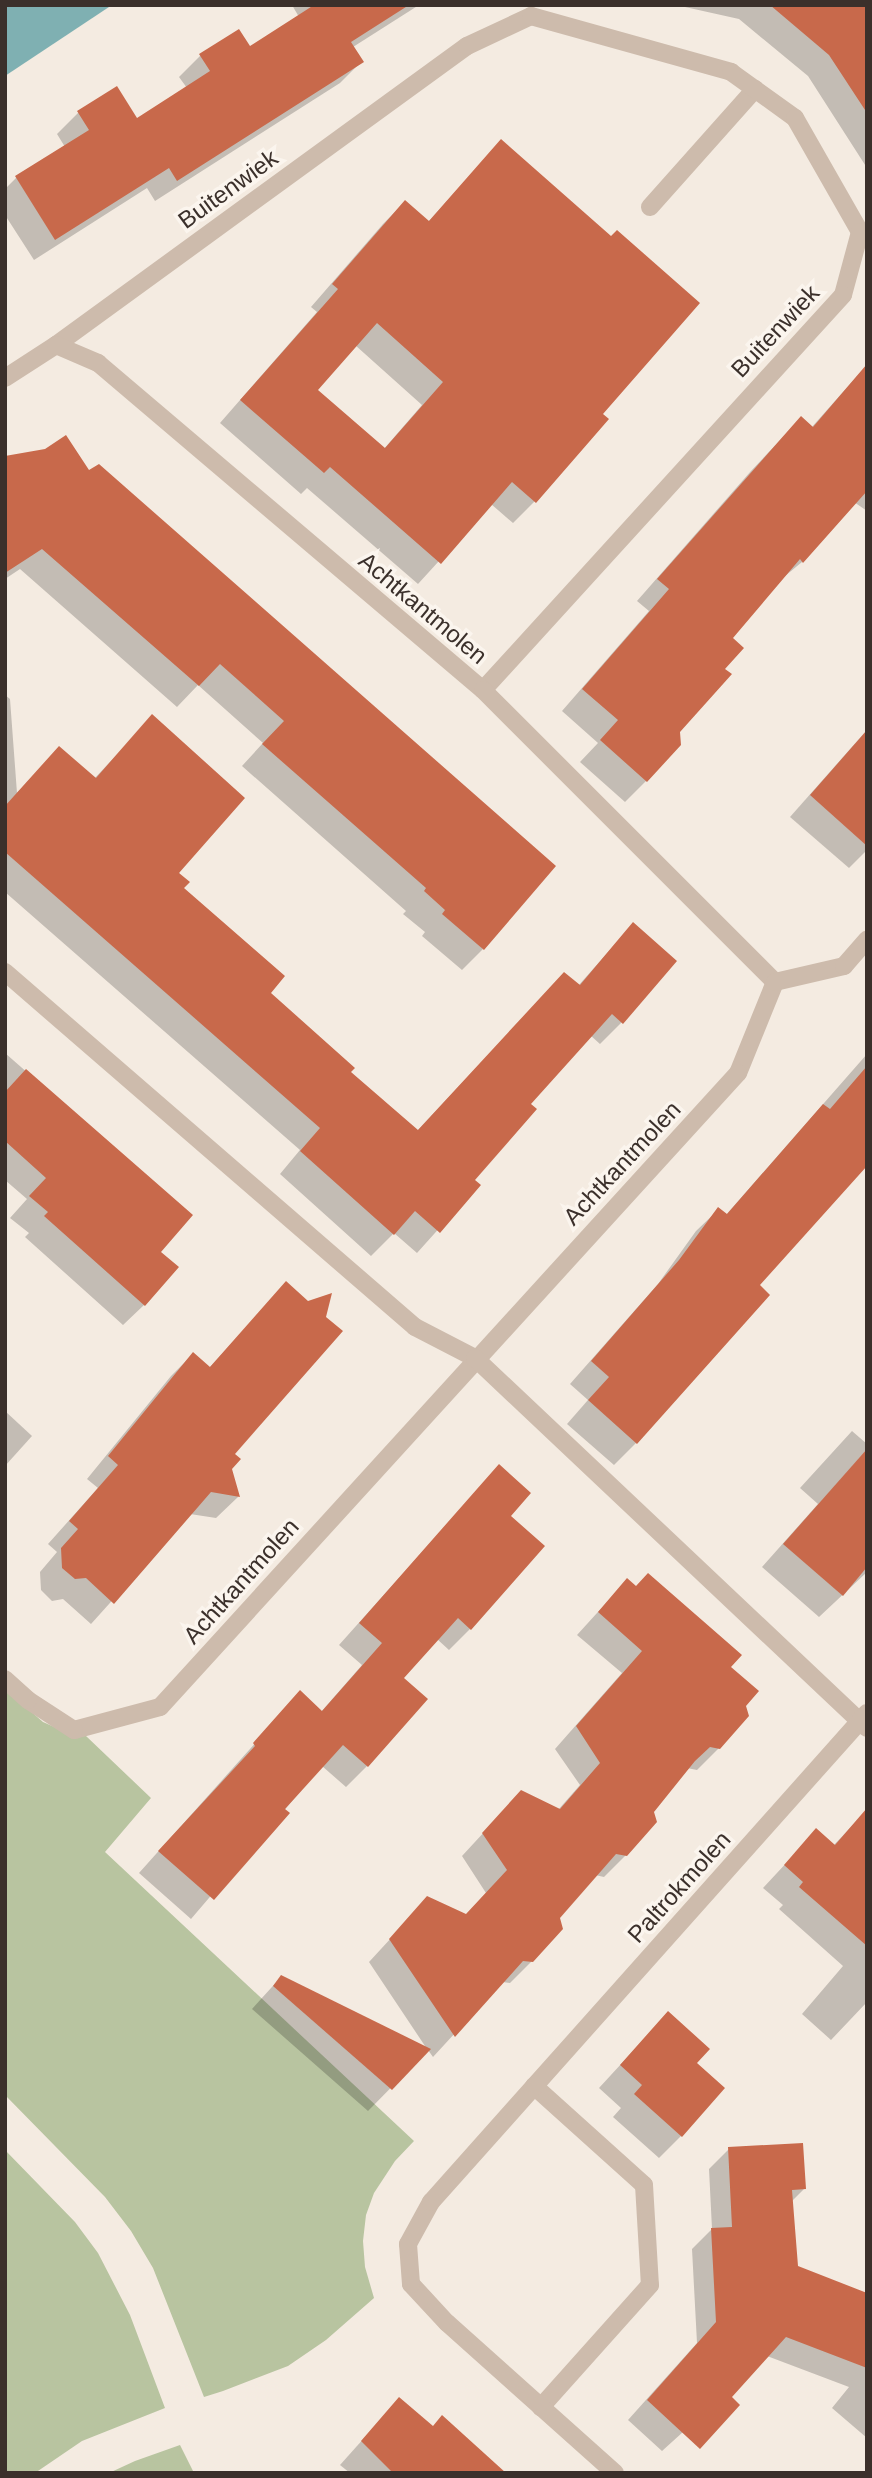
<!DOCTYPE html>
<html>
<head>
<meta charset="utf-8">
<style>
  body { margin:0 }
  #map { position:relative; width:872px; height:2478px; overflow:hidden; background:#f4ebe1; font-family:Arial,sans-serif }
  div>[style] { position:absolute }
  .green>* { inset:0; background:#b8c4a0 }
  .water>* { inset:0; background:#7fb0b2 }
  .shadow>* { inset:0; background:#0003 }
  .building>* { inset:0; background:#c8694b }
  .lane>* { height:18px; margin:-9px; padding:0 9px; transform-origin:9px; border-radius:9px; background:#cdbbac }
  .street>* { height:18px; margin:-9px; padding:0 9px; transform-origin:9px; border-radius:9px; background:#cdbbac }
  span { translate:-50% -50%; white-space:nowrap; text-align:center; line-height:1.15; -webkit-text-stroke:7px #fbf5ee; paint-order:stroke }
  .street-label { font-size:24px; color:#3b302b }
  .frame { position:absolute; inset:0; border:7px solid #3b302b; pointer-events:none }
</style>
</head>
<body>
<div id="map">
  <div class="green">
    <i style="clip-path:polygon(5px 1689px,43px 1722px,68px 1733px,86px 1736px,151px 1798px,105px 1852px,414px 2141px,395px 2161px,374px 2193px,366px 2215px,363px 2241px,365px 2267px,374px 2298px,326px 2340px,288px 2366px,223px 2391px,204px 2397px,153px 2268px,131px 2231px,105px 2197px,5px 2095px)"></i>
    <i style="clip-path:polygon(5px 2150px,75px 2222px,98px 2253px,130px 2315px,165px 2408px,82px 2441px,35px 2473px,5px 2473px)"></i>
    <i style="clip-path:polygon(180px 2445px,194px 2473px,109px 2473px,135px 2461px)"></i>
  </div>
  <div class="water">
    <i style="clip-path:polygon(5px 5px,112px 5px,5px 76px)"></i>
  </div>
  <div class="shadow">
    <i style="clip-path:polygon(292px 5px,419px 5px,353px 47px,362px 61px,340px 83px,155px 201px,147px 188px,34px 260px,5px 215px,5px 189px,16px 178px,65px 147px,57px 134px,78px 113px,137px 121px,187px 88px,179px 77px,200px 56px,250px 48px,299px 17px)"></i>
    <i style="clip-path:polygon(676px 5px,867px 5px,867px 168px,808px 76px,739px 19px)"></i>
    <i style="clip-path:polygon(evenodd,501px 141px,601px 414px,534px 502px,513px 523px,491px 504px,418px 584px,307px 488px,301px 494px,220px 423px,317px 312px,311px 307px,383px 224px,405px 202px,428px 222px,501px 141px,355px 345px,422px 405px,383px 450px,315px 390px,355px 345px)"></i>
    <i style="clip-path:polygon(867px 365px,867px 511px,854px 502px,802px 562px,779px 581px,730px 638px,723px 669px,646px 781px,625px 802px,580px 762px,598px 743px,562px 711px,649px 611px,637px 601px,751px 471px,801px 418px,811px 428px)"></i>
    <i style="clip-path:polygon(88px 473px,483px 949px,462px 970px,422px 936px,425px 932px,403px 914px,406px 911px,242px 766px,263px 743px,198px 685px,177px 707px,20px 569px,5px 579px,5px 480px)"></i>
    <i style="clip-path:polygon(5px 695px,10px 699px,17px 793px,59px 748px,94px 779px,152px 717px,182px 888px,269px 993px,349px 1072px,417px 1131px,564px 974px,578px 986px,633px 924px,622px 1022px,600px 1044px,590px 1035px,528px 1105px,472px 1180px,478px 1185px,417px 1253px,394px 1233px,371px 1256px,280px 1174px,300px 1150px,5px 892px)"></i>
    <i style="clip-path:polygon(867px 730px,867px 850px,849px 868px,790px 817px)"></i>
    <i style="clip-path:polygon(5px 1053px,190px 1215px,159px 1252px,144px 1305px,123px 1325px,25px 1237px,29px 1233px,10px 1218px,27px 1199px,5px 1180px)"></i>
    <i style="clip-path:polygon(867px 1054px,867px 1164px,757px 1285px,636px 1443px,614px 1465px,567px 1424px,588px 1400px,570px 1384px,658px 1284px,696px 1231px,718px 1210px,725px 1216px)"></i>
    <i style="clip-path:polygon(286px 1284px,232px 1454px,230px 1469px,238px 1497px,216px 1518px,190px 1514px,91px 1624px,63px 1599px,52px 1601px,41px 1590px,40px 1572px,57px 1552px,48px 1544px,98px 1488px,87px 1479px,171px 1376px,193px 1354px,209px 1368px)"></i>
    <i style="clip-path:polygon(5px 1411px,32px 1436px,5px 1466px)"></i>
    <i style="clip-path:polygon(852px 1431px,867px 1444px,867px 1572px,819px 1617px,762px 1567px,818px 1504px,800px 1488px)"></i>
    <i style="clip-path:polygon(499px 1466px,509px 1517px,470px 1629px,449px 1650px,437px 1639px,402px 1679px,367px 1766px,346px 1787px,322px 1766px,191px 1919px,139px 1873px,300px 1693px,321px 1712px,362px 1665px,339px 1645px)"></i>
    <i style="clip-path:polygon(627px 1580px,729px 1667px,744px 1705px,719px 1748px,697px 1770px,687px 1768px,652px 1811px,626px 1855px,604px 1877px,595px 1875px,558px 1918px,532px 1961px,510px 1983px,502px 1982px,433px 2057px,428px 2050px,368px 2111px,252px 2009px,281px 1977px,427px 2049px,369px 1962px,428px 1898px,465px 1916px,486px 1893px,462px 1856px,521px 1792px,558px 1810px,580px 1785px,555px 1749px,622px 1673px,577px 1635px)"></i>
    <i style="clip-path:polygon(867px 1810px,867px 2002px,831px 2040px,802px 2014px,843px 1966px,779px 1909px,783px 1905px,763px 1888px,816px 1831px,833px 1846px)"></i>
    <i style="clip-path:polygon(668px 2013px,695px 2063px,681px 2136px,659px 2158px,613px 2117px,621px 2108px,599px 2088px)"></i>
    <i style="clip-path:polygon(729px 2149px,804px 2189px,791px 2202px,796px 2267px,867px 2295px,867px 2438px,832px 2408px,849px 2387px,767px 2356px,662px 2451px,628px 2420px,697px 2343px,692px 2249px,712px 2229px,709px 2169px)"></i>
    <i style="clip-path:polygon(399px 2399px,471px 2473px,350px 2473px,340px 2465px)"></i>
  </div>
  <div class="building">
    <i style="clip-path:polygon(314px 5px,409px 5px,351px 42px,364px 62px,177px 181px,169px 168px,55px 240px,15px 176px,89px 130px,77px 111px,117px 86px,137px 118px,210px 71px,199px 54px,239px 29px,250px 46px)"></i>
    <i style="clip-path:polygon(770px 5px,867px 5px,867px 113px,829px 55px)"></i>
    <i style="clip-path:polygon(evenodd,501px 139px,611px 236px,617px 230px,700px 303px,603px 414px,609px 419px,536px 503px,512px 482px,441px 564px,330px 467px,324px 473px,240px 400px,338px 289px,332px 284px,405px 200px,429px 221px,501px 139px,377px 323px,443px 382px,385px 448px,318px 390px,377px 323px)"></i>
    <i style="clip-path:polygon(867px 364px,867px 491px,803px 563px,800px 559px,733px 638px,744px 648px,725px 669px,732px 674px,680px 732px,681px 745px,647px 782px,600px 740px,618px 720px,582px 689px,669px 589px,657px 579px,801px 416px,813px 427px)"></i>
    <i style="clip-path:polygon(66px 435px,89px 470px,99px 464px,556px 866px,484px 950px,442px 914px,445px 910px,424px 891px,426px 888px,262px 744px,284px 721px,220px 664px,199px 686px,42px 549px,5px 573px,5px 456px,45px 449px)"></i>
    <i style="clip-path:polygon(152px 714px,245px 798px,179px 873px,190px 882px,184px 888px,285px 976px,271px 993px,355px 1068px,351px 1072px,418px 1130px,564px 972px,580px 985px,633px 922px,677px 961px,623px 1024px,612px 1014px,531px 1104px,537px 1109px,475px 1180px,481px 1185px,440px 1233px,415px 1211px,394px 1235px,300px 1151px,320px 1128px,5px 852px,5px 806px,59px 746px,96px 778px)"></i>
    <i style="clip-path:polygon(867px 730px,867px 846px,810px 795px)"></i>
    <i style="clip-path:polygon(867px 1066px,867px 1166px,760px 1285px,770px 1295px,637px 1444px,588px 1400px,609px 1377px,591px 1361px,679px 1260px,718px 1207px,727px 1214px,823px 1104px,830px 1109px)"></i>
    <i style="clip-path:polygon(26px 1069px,193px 1215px,161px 1252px,179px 1267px,145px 1306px,44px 1216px,48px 1212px,29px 1196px,46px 1178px,5px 1141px,5px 1092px)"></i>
    <i style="clip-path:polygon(286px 1281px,308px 1301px,332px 1293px,326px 1317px,343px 1331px,235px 1454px,241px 1459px,232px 1469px,240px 1497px,211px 1492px,114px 1604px,86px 1578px,75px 1579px,62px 1568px,61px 1548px,78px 1529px,69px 1521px,118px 1465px,108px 1456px,193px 1352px,210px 1367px)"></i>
    <i style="clip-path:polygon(867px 1449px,867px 1567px,843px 1596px,783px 1544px)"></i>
    <i style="clip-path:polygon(499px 1464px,531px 1493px,511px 1516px,545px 1546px,471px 1630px,458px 1618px,404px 1678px,428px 1699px,368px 1767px,343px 1745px,285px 1809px,290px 1813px,214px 1900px,158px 1851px,255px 1746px,253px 1743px,300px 1690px,322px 1711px,382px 1643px,359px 1623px)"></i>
    <i style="clip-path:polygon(648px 1573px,742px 1655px,731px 1667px,759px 1691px,746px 1706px,749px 1716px,720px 1749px,710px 1747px,695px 1761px,654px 1812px,657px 1822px,627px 1856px,616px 1854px,560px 1918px,563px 1929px,533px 1962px,523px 1961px,455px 2037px,389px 1939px,427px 1896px,466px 1914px,507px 1870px,482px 1833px,502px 1811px,521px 1790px,560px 1809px,600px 1763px,576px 1726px,642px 1651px,598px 1612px,627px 1578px,636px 1586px)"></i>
    <i style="clip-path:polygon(867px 1808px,867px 1946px,799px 1887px,803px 1882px,784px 1865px,816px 1828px,835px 1845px)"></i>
    <i style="clip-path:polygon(281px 1975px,431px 2049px,392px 2090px,273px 1986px)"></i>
    <i style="clip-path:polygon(668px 2011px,710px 2049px,697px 2063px,725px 2088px,682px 2137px,634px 2094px,642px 2085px,620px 2065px)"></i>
    <i style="clip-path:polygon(803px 2143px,806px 2189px,792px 2190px,798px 2266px,867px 2293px,867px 2368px,786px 2337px,732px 2397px,740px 2405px,700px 2449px,647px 2400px,716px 2322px,711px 2228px,732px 2227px,728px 2147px)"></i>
    <i style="clip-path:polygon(399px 2397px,433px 2426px,442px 2415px,506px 2473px,393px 2473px,361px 2441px)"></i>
  </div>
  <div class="lane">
    <i style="left:650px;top:207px;width:158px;rotate:-48.3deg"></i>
  </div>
  <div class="street">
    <i style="left:56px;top:345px;width:508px;rotate:-36.04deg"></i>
    <i style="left:467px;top:46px;width:71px;rotate:-25.1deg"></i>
    <i style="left:531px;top:16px;width:208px;rotate:15.6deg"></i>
    <i style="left:731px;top:72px;width:79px;rotate:35.7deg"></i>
    <i style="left:795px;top:118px;width:131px;rotate:60.3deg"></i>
    <i style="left:860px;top:232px;width:65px;rotate:105.1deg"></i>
    <i style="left:843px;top:295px;width:534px;rotate:132.35deg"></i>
    <i style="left:5px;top:378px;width:61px;rotate:-32.9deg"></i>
    <i style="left:56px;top:345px;width:46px;rotate:23.2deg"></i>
    <i style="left:98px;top:363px;width:505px;rotate:40.34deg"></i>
    <i style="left:483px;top:690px;width:413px;rotate:45deg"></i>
    <i style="left:775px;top:982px;width:98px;rotate:112.1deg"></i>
    <i style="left:738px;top:1073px;width:858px;rotate:132.35deg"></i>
    <i style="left:160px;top:1707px;width:89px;rotate:165deg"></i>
    <i style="left:74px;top:1730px;width:55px;rotate:-146.9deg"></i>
    <i style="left:28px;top:1700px;width:31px;rotate:-138deg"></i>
    <i style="left:5px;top:972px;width:542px;rotate:40.89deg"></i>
    <i style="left:415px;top:1327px;width:68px;rotate:27.3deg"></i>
    <i style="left:475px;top:1358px;width:539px;rotate:43.35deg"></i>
    <i style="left:775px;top:982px;width:71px;rotate:-13.1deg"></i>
    <i style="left:844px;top:966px;width:35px;rotate:-49deg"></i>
    <i style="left:534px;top:2086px;width:148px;rotate:42deg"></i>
    <i style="left:644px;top:2185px;width:100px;rotate:86.6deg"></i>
    <i style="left:650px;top:2285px;width:164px;rotate:131.8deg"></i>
    <i style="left:615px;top:2473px;width:225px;rotate:-138.2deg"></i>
    <i style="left:447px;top:2323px;width:53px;rotate:-132.7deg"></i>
    <i style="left:411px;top:2284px;width:40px;rotate:-94.3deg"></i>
    <i style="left:408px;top:2244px;width:48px;rotate:-61.3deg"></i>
    <i style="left:431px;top:2202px;width:655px;rotate:-48.28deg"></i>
  </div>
  <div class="street-label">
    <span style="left:228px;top:189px;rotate:-36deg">Buitenwiek</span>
    <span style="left:775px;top:331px;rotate:-47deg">Buitenwiek</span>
    <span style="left:423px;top:608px;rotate:40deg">Achtkantmolen</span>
    <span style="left:622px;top:1163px;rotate:-47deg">Achtkantmolen</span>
    <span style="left:241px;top:1581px;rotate:-48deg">Achtkantmolen</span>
    <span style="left:679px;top:1887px;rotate:-48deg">Paltrokmolen</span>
  </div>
  <div class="frame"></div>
</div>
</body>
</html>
